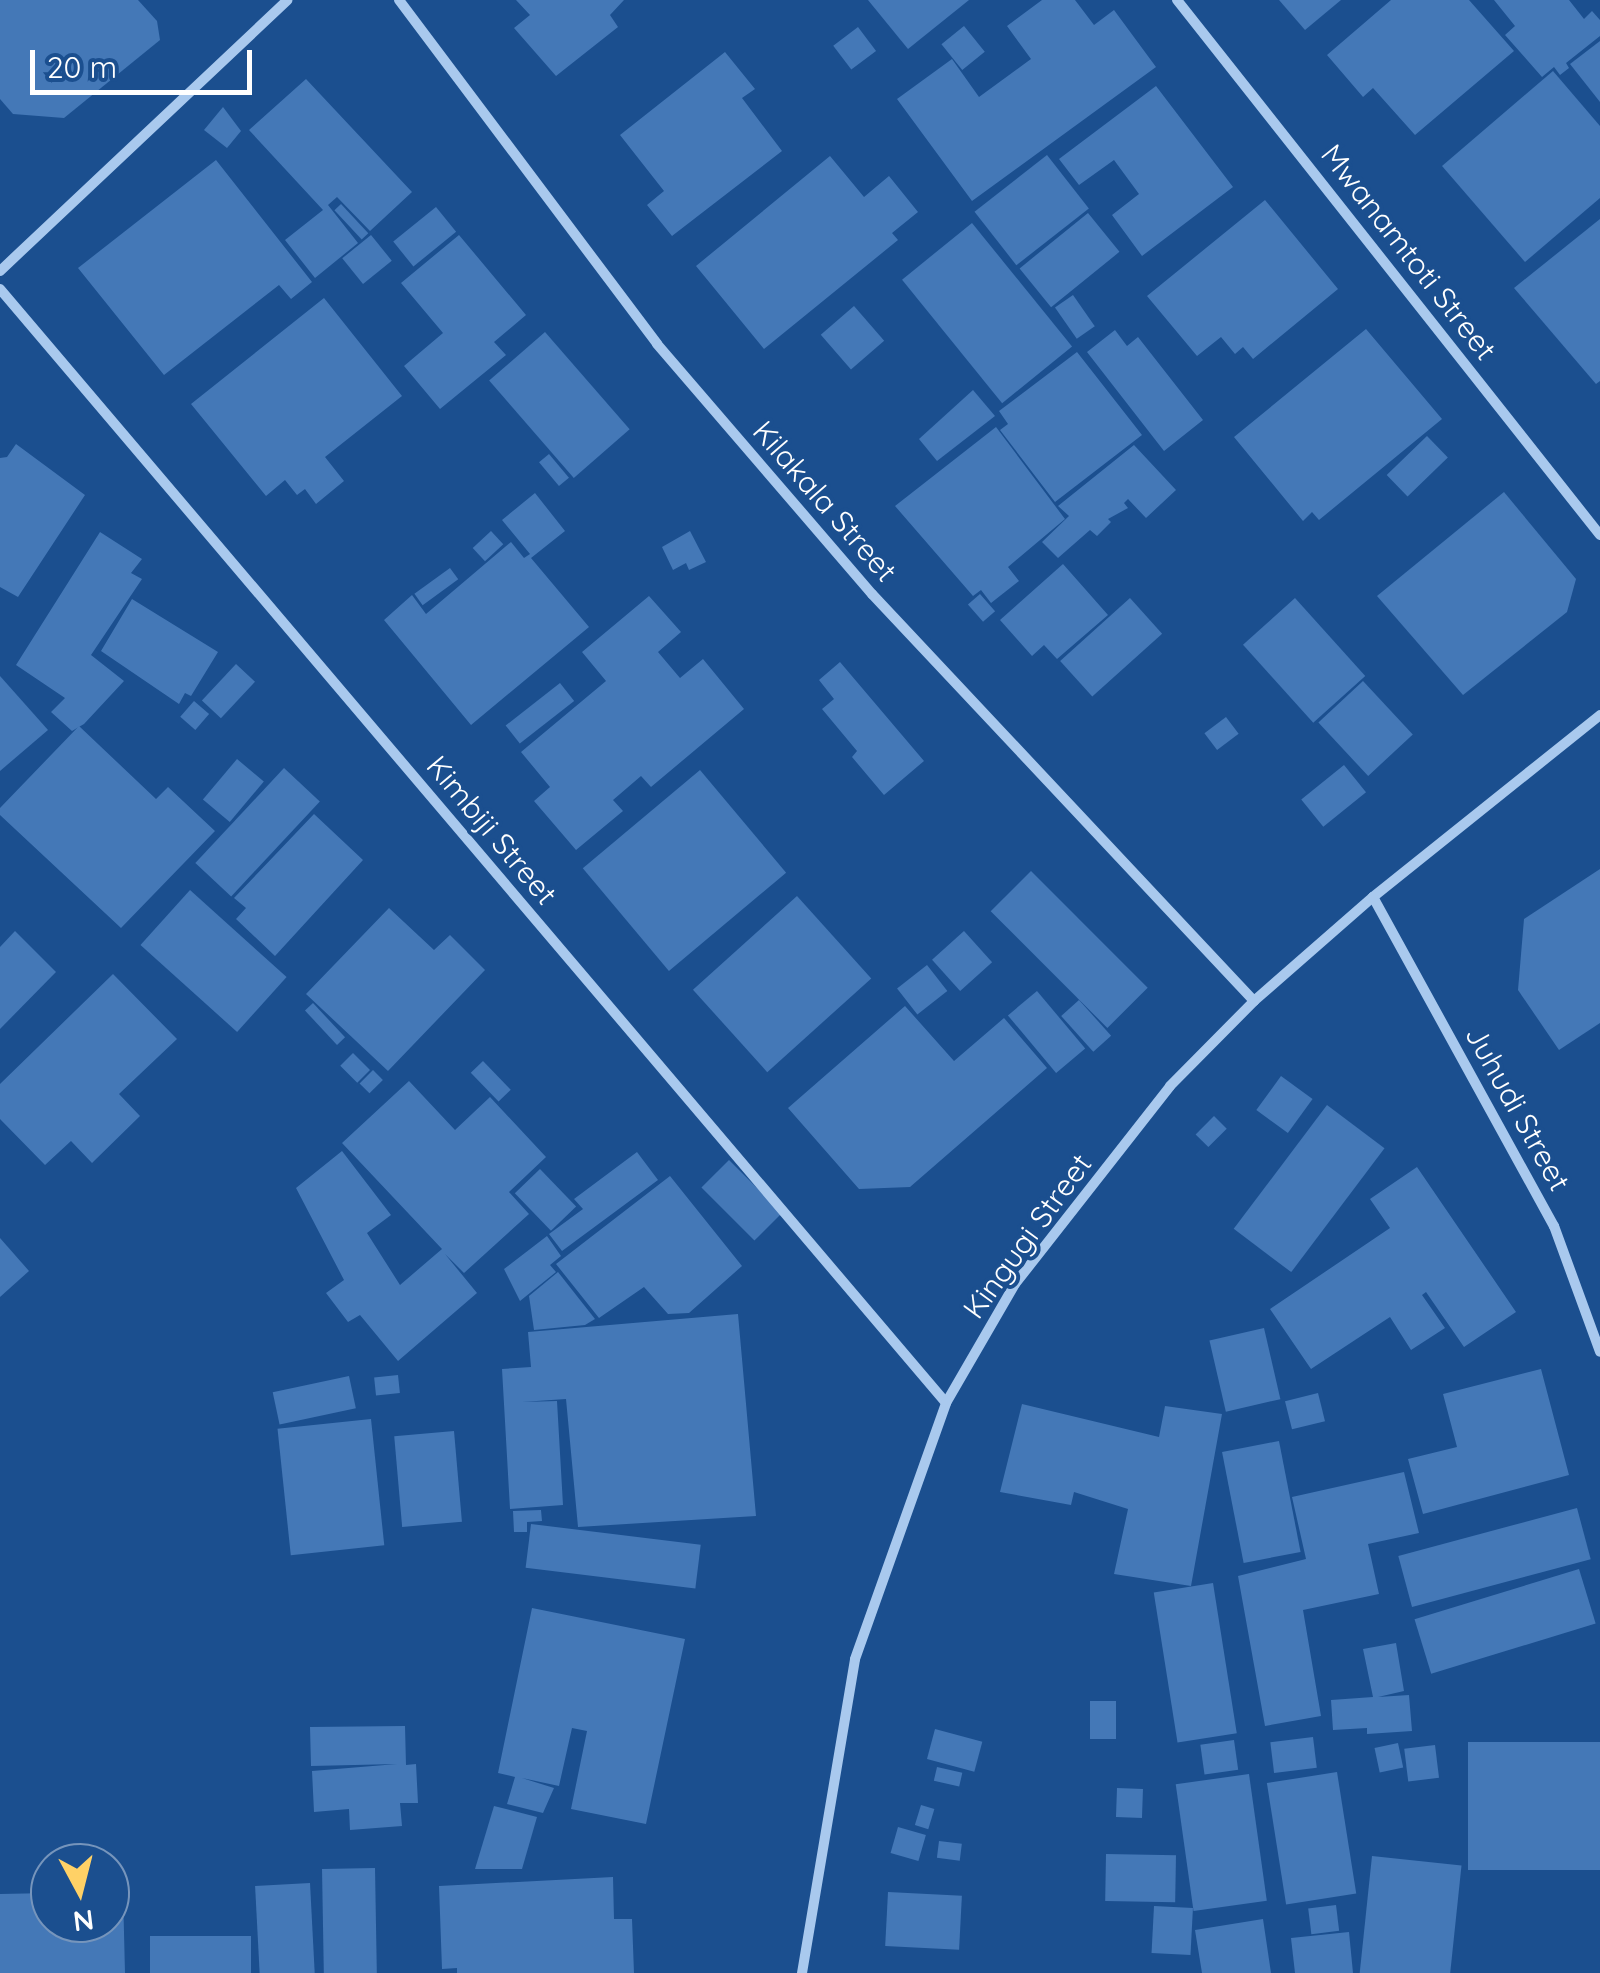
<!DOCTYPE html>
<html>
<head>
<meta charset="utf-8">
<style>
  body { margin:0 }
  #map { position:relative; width:1600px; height:1973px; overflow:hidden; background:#1b4f8f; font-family:Quicksand,sans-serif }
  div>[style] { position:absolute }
  .building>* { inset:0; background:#4478b7; transform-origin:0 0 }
  .minor>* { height:10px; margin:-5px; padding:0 5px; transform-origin:5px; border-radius:5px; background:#a9c9ee }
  span { translate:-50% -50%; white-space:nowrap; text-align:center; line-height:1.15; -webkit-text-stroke:8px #1b4f8f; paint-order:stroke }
  .street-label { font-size:30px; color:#fff }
  .north { position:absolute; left:30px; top:1843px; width:100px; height:100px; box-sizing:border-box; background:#1b4f8f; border:2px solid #7695bc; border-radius:50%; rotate:173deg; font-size:28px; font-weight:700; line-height:40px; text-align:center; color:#fff }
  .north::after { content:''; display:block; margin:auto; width:35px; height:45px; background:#ffd166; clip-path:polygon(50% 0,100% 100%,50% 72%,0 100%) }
  .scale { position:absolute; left:30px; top:50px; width:222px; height:45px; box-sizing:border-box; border:5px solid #fff; border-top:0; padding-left:12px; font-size:30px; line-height:35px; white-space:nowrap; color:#fff; -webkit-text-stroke:8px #1b4f8f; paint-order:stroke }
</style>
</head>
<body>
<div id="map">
  <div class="building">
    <i style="clip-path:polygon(0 0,138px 0,157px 21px,160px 40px,64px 118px,13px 114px,0 99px)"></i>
    <i style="clip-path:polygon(516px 0,624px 0,610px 15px,618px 27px,556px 76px,514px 28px,530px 15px)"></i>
    <i style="clip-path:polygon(868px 0,969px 0,908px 49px)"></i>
    <i style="clip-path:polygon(1042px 0,1075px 0,1094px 25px,1114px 10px,1156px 67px,972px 201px,897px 99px,952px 59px,979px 97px,1031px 59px,1007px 26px)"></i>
    <i style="clip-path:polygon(1279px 0,1341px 0,1305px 30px)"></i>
    <i style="clip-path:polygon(1391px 0,1469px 0,1514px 51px,1415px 135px,1373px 88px,1363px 97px,1327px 55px)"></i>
    <i style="clip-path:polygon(1494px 0,1569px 0,1584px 19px,1592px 11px,1600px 20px,1600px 36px,1566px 63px,1569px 68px,1560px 75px,1554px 67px,1542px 77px,1505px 35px,1515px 26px)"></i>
    <i style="left:964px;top:26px;width:33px;height:29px;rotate:51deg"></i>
    <i style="left:858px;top:27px;width:30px;height:31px;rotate:53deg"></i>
    <i style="clip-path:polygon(1600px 41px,1600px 102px,1570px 64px)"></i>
    <i style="clip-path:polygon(725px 52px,755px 89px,742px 98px,782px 151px,672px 236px,647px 205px,664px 191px,620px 135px)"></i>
    <i style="clip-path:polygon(1553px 71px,1600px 126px,1600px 198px,1525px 262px,1442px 166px)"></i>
    <i style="clip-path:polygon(306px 79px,412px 192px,370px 231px,337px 197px,328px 205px,358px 243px,315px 278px,285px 240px,323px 210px,249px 130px)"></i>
    <i style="clip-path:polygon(1156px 86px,1233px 187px,1142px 256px,1112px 215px,1139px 194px,1114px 160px,1079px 185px,1059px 159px)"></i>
    <i style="clip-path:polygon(223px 107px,241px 131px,227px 148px,204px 130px)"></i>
    <i style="left:1047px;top:155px;width:68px;height:92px;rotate:52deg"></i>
    <i style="clip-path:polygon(830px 156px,864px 197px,889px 176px,918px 212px,892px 233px,898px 240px,764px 349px,696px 266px)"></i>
    <i style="clip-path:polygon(216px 160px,312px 282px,291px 299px,279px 285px,164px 375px,78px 268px)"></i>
    <i style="clip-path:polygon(1265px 200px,1338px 289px,1253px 359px,1243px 347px,1235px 354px,1221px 337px,1197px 356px,1147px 296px)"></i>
    <i style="left:341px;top:204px;width:40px;height:9px;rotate:47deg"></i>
    <i style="left:436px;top:207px;width:32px;height:55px;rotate:51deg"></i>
    <i style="left:1088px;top:213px;width:50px;height:88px;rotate:51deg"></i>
    <i style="clip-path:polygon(1600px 219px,1600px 381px,1596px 384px,1514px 288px)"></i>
    <i style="left:972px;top:223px;width:159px;height:90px;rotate:51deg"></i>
    <i style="left:371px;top:235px;width:33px;height:37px;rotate:51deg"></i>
    <i style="clip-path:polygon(459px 235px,526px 315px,494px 342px,506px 355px,440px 409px,404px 366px,443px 333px,401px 283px)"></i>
    <i style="left:1073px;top:295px;width:38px;height:22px;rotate:55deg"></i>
    <i style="clip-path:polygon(324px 298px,402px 396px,325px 457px,344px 481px,316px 504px,305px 489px,297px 495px,285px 480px,266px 496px,191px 404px)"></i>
    <i style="left:854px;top:306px;width:46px;height:44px;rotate:49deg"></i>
    <i style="clip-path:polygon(1366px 329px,1442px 419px,1319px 520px,1312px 512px,1303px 521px,1234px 437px)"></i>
    <i style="clip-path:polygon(1115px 330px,1127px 346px,1138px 337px,1203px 420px,1164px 451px,1087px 352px)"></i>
    <i style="left:545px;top:332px;width:129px;height:74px;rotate:49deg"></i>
    <i style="clip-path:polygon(1077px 352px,1142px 435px,1055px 502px,1000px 430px,1008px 424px,999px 411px)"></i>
    <i style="clip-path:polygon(973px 390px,995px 416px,937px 461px,919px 439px)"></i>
    <i style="clip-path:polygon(996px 427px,1065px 519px,1008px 567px,1019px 581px,991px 603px,981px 590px,973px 596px,895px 506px)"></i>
    <i style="left:1427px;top:436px;width:30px;height:56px;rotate:46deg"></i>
    <i style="clip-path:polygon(16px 444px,85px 495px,18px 597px,0 587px,0 458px,7px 457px)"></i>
    <i style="clip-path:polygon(1134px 445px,1176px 490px,1146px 518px,1128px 499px,1124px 503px,1128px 508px,1108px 519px,1111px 522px,1097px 536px,1090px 530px,1058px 558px,1042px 542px,1069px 516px,1058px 506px)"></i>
    <i style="left:549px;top:454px;width:31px;height:13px;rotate:50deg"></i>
    <i style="clip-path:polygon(1504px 492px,1576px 579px,1567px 612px,1463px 695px,1377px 596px)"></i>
    <i style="clip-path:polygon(535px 493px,565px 531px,531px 558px,589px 627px,471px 725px,384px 620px,412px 595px,426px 614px,511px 542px,524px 558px,530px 554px,502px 520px)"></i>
    <i style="left:491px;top:531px;width:18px;height:25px;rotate:47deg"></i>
    <i style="clip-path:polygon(690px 531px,706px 562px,689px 570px,686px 563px,673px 570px,662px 547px)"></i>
    <i style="clip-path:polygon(100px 532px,142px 559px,131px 573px,142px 579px,91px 655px,124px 681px,84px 724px,72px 731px,51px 712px,65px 698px,16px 665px)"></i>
    <i style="clip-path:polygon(1063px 564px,1108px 615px,1057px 659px,1044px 645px,1032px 656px,1000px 620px)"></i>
    <i style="left:450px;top:568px;width:14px;height:44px;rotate:54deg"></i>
    <i style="left:980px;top:594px;width:23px;height:16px;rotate:49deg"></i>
    <i style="clip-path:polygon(649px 596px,681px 632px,658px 652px,680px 678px,703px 659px,744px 709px,651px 787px,641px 776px,613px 800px,623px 811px,576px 850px,534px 801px,550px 787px,521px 752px,606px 681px,582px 652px)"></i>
    <i style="left:1130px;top:598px;width:48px;height:94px;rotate:48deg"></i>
    <i style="left:1295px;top:598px;width:105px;height:70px;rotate:48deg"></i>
    <i style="clip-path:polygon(132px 599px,218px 652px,191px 696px,185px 693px,179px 704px,101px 651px)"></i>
    <i style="clip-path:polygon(840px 662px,924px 761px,884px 795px,852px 757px,857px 751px,822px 709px,834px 699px,819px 680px)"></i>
    <i style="left:236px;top:664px;width:26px;height:50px;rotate:43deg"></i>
    <i style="clip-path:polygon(0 676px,48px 730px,0 771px)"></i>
    <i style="left:1363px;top:681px;width:73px;height:61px;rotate:47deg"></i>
    <i style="left:560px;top:683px;width:23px;height:69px;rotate:52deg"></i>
    <i style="left:194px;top:701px;width:20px;height:21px;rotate:41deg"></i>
    <i style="left:1226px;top:717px;width:21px;height:27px;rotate:53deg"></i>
    <i style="clip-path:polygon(79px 726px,156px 799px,168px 787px,215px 831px,121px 928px,0 815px,0 808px)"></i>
    <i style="left:237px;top:759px;width:35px;height:53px;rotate:40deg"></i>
    <i style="left:1344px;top:765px;width:35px;height:55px;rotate:51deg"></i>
    <i style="left:284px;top:768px;width:49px;height:130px;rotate:43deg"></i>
    <i style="left:700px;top:770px;width:134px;height:153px;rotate:50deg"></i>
    <i style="clip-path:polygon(314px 814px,363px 860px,275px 956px,236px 919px,246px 908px,234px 898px)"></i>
    <i style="clip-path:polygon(1600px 869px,1600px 1023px,1559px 1050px,1518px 990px,1524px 919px)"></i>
    <i style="left:1031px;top:871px;width:165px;height:57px;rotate:45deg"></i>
    <i style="left:190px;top:890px;width:130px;height:74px;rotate:42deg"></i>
    <i style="left:797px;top:896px;width:111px;height:140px;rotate:48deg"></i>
    <i style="clip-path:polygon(389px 908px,434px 950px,450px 935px,485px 970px,388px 1071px,306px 994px)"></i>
    <i style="clip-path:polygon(15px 931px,56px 972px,0 1029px,0 947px)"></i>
    <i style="left:964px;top:931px;width:42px;height:43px;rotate:48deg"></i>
    <i style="left:927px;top:965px;width:33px;height:38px;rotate:52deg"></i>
    <i style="clip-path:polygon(113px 974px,177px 1039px,119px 1094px,140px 1116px,92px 1163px,71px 1141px,45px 1165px,0 1119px,0 1084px)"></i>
    <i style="left:1037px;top:991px;width:75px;height:38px;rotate:50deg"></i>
    <i style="left:1079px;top:1000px;width:48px;height:24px;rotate:48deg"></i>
    <i style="left:313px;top:1003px;width:47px;height:11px;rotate:47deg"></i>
    <i style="clip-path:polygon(905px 1006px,954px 1061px,1004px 1018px,1047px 1068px,910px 1187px,859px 1189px,788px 1108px)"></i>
    <i style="left:353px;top:1053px;width:24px;height:18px;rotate:45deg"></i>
    <i style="left:483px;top:1061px;width:40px;height:17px;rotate:46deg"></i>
    <i style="left:373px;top:1070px;width:14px;height:19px;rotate:45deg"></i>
    <i style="left:1281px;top:1076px;width:39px;height:42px;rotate:36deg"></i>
    <i style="clip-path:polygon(409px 1081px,455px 1130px,490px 1097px,546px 1157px,509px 1192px,529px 1214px,464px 1273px,445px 1254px,477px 1293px,398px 1361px,360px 1315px,348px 1322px,326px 1293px,344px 1280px,296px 1188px,342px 1151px,391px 1215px,367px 1233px,400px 1285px,442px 1249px,342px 1143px)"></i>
    <i style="left:1327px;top:1105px;width:72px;height:155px;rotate:37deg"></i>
    <i style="left:1214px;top:1116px;width:18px;height:26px;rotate:45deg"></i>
    <i style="clip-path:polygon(637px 1152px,658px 1180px,562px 1251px,549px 1234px,583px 1209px,574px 1199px)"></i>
    <i style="left:729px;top:1160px;width:75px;height:39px;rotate:45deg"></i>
    <i style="clip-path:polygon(1417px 1167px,1516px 1312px,1464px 1347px,1426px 1292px,1422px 1295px,1445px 1328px,1411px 1350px,1390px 1317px,1311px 1369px,1270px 1309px,1390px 1228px,1370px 1199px)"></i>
    <i style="left:540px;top:1169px;width:52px;height:35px;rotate:46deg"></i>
    <i style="clip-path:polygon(670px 1176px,742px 1266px,689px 1313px,668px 1314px,644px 1287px,599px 1318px,556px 1264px)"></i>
    <i style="clip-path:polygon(547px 1236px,561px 1256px,550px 1265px,556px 1272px,520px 1301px,504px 1269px)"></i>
    <i style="clip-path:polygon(0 1238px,29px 1271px,0 1297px)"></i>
    <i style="clip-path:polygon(558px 1272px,595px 1319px,585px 1325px,534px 1330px,529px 1296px)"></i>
    <i style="clip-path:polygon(738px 1314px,756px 1516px,578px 1527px,566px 1399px,522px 1402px,557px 1401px,563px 1505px,510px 1509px,502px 1369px,531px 1367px,528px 1332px)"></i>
    <i style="left:1264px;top:1328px;width:73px;height:56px;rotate:77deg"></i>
    <i style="clip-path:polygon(1541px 1369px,1569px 1475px,1423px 1514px,1408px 1459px,1457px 1447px,1443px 1394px)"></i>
    <i style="left:398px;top:1375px;width:18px;height:24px;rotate:84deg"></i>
    <i style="left:349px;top:1376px;width:33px;height:78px;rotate:78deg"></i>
    <i style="left:1318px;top:1393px;width:29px;height:34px;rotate:76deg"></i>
    <i style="clip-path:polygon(1022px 1404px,1159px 1437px,1165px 1406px,1222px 1414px,1191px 1586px,1114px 1574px,1128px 1509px,1074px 1492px,1071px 1505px,1000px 1492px)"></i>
    <i style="left:371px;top:1419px;width:127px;height:94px;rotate:84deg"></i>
    <i style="left:454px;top:1431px;width:91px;height:60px;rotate:85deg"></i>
    <i style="left:1279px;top:1441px;width:113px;height:58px;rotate:79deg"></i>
    <i style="clip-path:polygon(1404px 1472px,1419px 1533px,1368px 1544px,1379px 1594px,1303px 1610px,1321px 1716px,1265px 1726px,1238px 1576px,1306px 1559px,1292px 1497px)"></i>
    <i style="left:1577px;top:1508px;width:53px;height:185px;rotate:75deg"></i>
    <i style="clip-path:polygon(541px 1510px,542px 1521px,527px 1522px,527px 1532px,514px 1532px,513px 1511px)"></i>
    <i style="left:531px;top:1524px;width:171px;height:44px;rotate:7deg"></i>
    <i style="left:1579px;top:1569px;width:57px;height:172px;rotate:73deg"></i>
    <i style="left:1213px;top:1583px;width:152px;height:60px;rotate:81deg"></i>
    <i style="clip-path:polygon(532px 1608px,685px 1639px,646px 1824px,571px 1809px,587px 1731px,572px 1728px,559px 1786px,522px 1778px,554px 1788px,543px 1813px,507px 1804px,515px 1777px,498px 1773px)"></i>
    <i style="clip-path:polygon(1396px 1643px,1404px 1691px,1378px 1697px,1409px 1695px,1412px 1731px,1367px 1734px,1367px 1728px,1333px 1730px,1331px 1700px,1373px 1697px,1363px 1649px)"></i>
    <i style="left:1090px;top:1701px;width:26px;height:38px"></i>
    <i style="clip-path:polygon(405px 1726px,406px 1765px,416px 1764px,418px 1803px,400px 1803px,402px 1826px,350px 1830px,349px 1809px,314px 1812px,312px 1771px,397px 1764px,311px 1766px,310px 1727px)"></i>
    <i style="left:935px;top:1729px;width:49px;height:31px;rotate:15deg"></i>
    <i style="left:1313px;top:1737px;width:31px;height:43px;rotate:83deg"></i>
    <i style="left:1234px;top:1740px;width:30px;height:34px;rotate:82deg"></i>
    <i style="left:1600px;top:1742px;width:128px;height:132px;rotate:90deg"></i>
    <i style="left:1398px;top:1743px;width:25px;height:24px;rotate:78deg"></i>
    <i style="left:1435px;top:1745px;width:33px;height:31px;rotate:83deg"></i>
    <i style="left:937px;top:1767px;width:26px;height:14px;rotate:13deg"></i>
    <i style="left:1337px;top:1772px;width:123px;height:71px;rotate:81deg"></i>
    <i style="left:1249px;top:1774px;width:128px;height:74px;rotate:82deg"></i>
    <i style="left:1117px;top:1788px;width:26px;height:29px;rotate:2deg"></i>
    <i style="left:921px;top:1805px;width:14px;height:21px;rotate:17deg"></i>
    <i style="clip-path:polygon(494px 1806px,537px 1817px,522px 1869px,475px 1869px)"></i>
    <i style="left:898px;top:1827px;width:29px;height:27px;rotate:16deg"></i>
    <i style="left:939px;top:1841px;width:23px;height:17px;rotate:7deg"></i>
    <i style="left:1106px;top:1854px;width:70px;height:47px;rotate:1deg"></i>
    <i style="left:1372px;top:1856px;width:90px;height:118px;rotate:6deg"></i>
    <i style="left:375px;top:1868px;width:105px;height:53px;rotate:89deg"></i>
    <i style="clip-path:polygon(613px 1877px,614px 1919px,632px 1919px,634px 1973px,457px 1973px,457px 1968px,442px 1969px,439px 1886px)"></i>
    <i style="left:310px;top:1883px;width:90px;height:55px;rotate:87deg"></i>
    <i style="clip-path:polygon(110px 1892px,123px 1892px,125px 1973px,0 1973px,0 1894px,50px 1893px,50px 1923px,110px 1923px)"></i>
    <i style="left:888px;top:1892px;width:74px;height:54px;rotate:3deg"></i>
    <i style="left:1336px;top:1905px;width:26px;height:28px;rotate:83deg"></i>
    <i style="left:1154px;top:1906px;width:39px;height:47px;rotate:3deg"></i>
    <i style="clip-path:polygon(1263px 1919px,1271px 1973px,1202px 1973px,1195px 1930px)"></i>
    <i style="clip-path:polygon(1349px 1932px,1353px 1973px,1295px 1973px,1291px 1938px)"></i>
    <i style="left:150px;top:1936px;width:101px;height:37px"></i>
  </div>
  <div class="minor">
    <i style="left:399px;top:0;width:430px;rotate:53.1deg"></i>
    <i style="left:657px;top:344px;width:330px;rotate:49.3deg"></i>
    <i style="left:872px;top:594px;width:558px;rotate:46.81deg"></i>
    <i style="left:1177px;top:0;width:682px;rotate:51.67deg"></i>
    <i style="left:0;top:271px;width:395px;rotate:-43.3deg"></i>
    <i style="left:0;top:289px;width:1461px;rotate:49.66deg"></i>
    <i style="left:1373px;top:897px;width:376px;rotate:61.2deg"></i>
    <i style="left:1554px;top:1226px;width:134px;rotate:69.9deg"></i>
    <i style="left:802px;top:1973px;width:318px;rotate:-80.4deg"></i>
    <i style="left:855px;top:1659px;width:272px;rotate:-70.4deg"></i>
    <i style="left:946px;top:1403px;width:138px;rotate:-59.9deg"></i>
    <i style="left:1015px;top:1284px;width:251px;rotate:-51.9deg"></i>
    <i style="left:1170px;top:1086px;width:120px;rotate:-45.3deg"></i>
    <i style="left:1254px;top:1001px;width:158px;rotate:-41.2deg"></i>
    <i style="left:1373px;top:897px;width:291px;rotate:-38.7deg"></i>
  </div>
  <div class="street-label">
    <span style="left:1409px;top:252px;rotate:52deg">Mwanamtoti Street</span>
    <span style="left:825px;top:501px;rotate:49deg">Kilakala Street</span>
    <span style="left:492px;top:830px;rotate:50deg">Kimbiji Street</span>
    <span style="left:1518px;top:1108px;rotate:61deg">Juhudi Street</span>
    <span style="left:1027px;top:1236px;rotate:-54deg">Kingugi Street</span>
  </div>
  <div class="north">N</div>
  <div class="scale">20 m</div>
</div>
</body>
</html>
